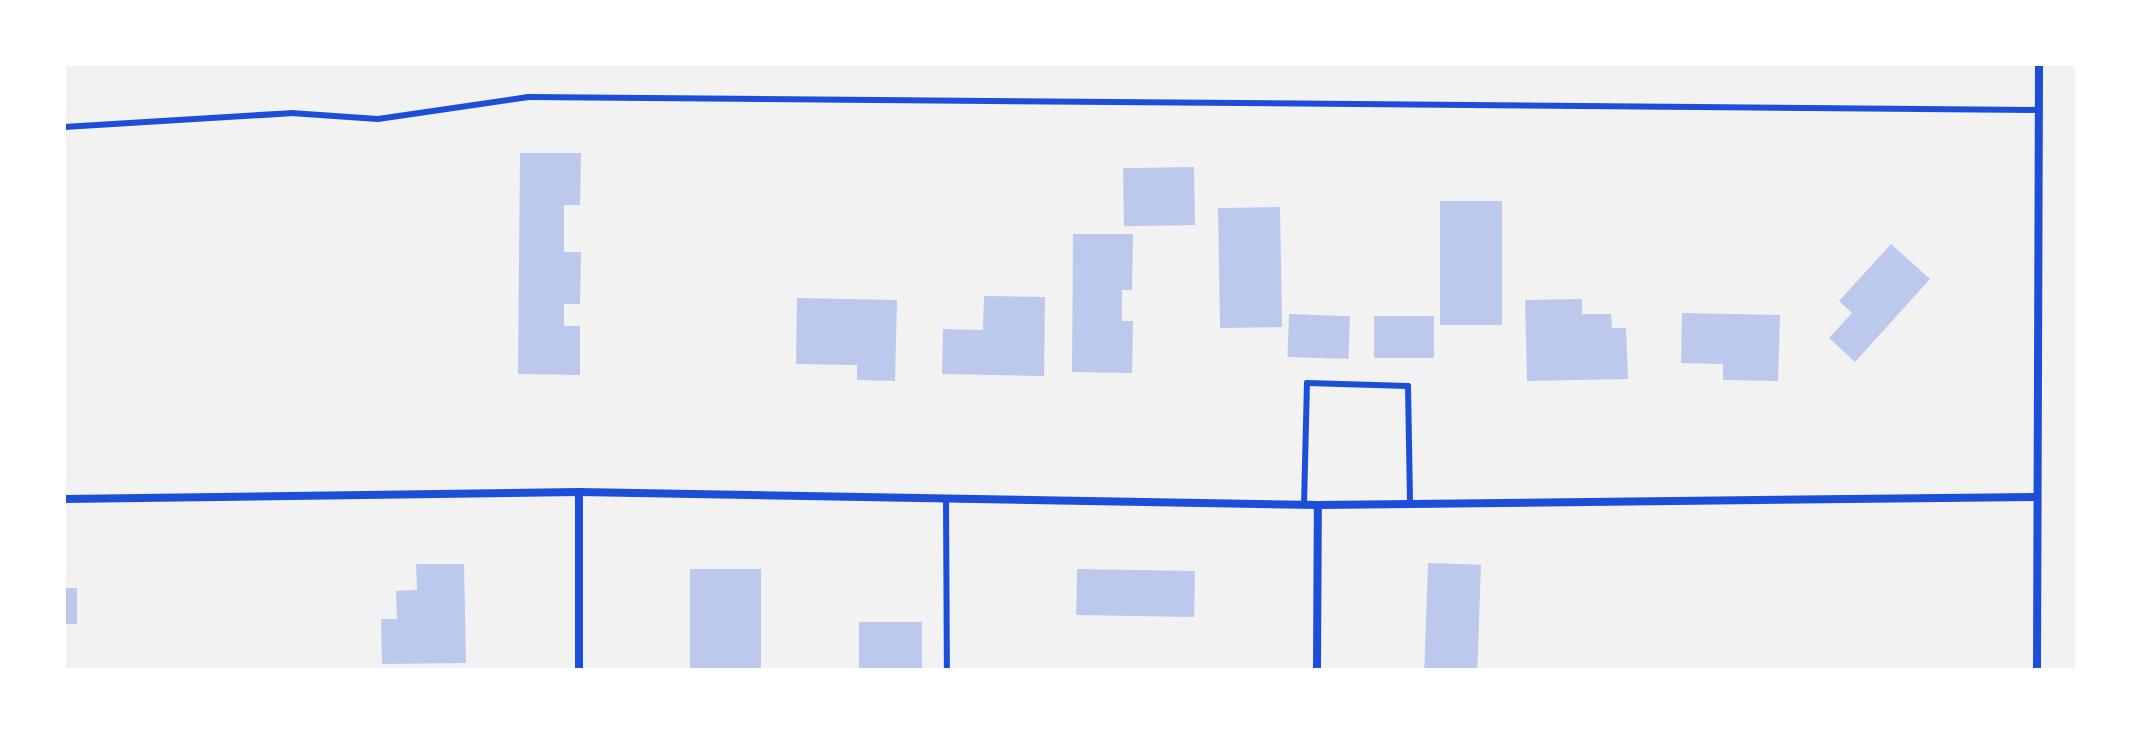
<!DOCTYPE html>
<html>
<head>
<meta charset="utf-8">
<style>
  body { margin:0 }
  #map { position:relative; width:2141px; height:734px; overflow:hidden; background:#f2f2f2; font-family:Karla,sans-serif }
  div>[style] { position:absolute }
  .building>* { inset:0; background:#bdc9ec; transform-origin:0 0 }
  .service>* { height:6px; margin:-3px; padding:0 3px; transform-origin:3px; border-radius:3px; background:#1d4ed8 }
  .minor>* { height:8px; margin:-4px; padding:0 4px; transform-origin:4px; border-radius:4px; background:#1d4ed8 }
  span { translate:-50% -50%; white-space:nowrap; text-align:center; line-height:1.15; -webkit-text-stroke:8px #fff; paint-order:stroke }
  .frame { position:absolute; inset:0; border:66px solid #fff; pointer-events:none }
</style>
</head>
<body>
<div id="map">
  <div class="building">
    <i style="clip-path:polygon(520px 153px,581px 153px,580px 205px,564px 205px,564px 252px,581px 252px,580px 304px,564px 304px,564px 326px,580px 326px,580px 375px,518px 374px)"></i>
    <i style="left:1194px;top:167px;width:58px;height:71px;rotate:89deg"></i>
    <i style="left:1440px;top:201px;width:62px;height:124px"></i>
    <i style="left:1280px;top:207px;width:120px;height:62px;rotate:89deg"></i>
    <i style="clip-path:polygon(1073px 234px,1133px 234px,1132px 290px,1122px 290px,1122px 321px,1133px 321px,1132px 373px,1072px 372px)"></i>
    <i style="clip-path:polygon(1891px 244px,1930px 279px,1855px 362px,1829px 338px,1852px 313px,1839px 301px)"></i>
    <i style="clip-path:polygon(984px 296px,1045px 297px,1044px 376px,942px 374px,943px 329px,983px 330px)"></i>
    <i style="clip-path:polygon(797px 298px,897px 300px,895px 381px,857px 380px,857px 365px,796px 364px)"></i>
    <i style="clip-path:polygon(1582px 299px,1582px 314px,1611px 314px,1612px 328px,1626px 328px,1628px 379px,1527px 381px,1525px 300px)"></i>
    <i style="clip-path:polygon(1682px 313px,1780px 315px,1778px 381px,1723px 380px,1723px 364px,1681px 363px)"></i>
    <i style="left:1289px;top:314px;width:61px;height:43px;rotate:2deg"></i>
    <i style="left:1434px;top:316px;width:42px;height:60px;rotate:90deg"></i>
    <i style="left:1428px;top:563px;width:53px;height:107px;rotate:2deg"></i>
    <i style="clip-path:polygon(416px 564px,464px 564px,466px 663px,382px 664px,381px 619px,397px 619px,396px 591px,417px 590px)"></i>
    <i style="left:690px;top:569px;width:71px;height:100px"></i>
    <i style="left:1077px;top:569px;width:118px;height:46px;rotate:1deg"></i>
    <i style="left:64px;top:588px;width:13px;height:36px"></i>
    <i style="left:922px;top:622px;width:47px;height:63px;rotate:90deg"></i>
  </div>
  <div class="service">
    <i style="left:64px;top:127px;width:227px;rotate:-3.5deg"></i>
    <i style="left:291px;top:113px;width:87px;rotate:3.9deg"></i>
    <i style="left:378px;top:119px;width:152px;rotate:-8.3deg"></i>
    <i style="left:528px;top:97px;width:1508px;rotate:0.49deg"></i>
    <i style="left:946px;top:498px;width:172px;rotate:89.7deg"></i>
    <i style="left:1304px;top:505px;width:122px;rotate:-88.6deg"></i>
    <i style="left:1307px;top:383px;width:101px;rotate:1.7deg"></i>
    <i style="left:1408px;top:386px;width:118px;rotate:89deg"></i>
  </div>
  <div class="minor">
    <i style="left:579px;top:492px;width:178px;rotate:90deg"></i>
    <i style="left:64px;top:499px;width:515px;rotate:-0.78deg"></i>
    <i style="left:579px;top:492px;width:739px;rotate:1.01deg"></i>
    <i style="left:1318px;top:505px;width:717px;rotate:-0.64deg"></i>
    <i style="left:1317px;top:670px;width:165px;rotate:-89.7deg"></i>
    <i style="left:2037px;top:670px;width:606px;rotate:-89.81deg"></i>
  </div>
  <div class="frame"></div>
</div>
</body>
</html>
